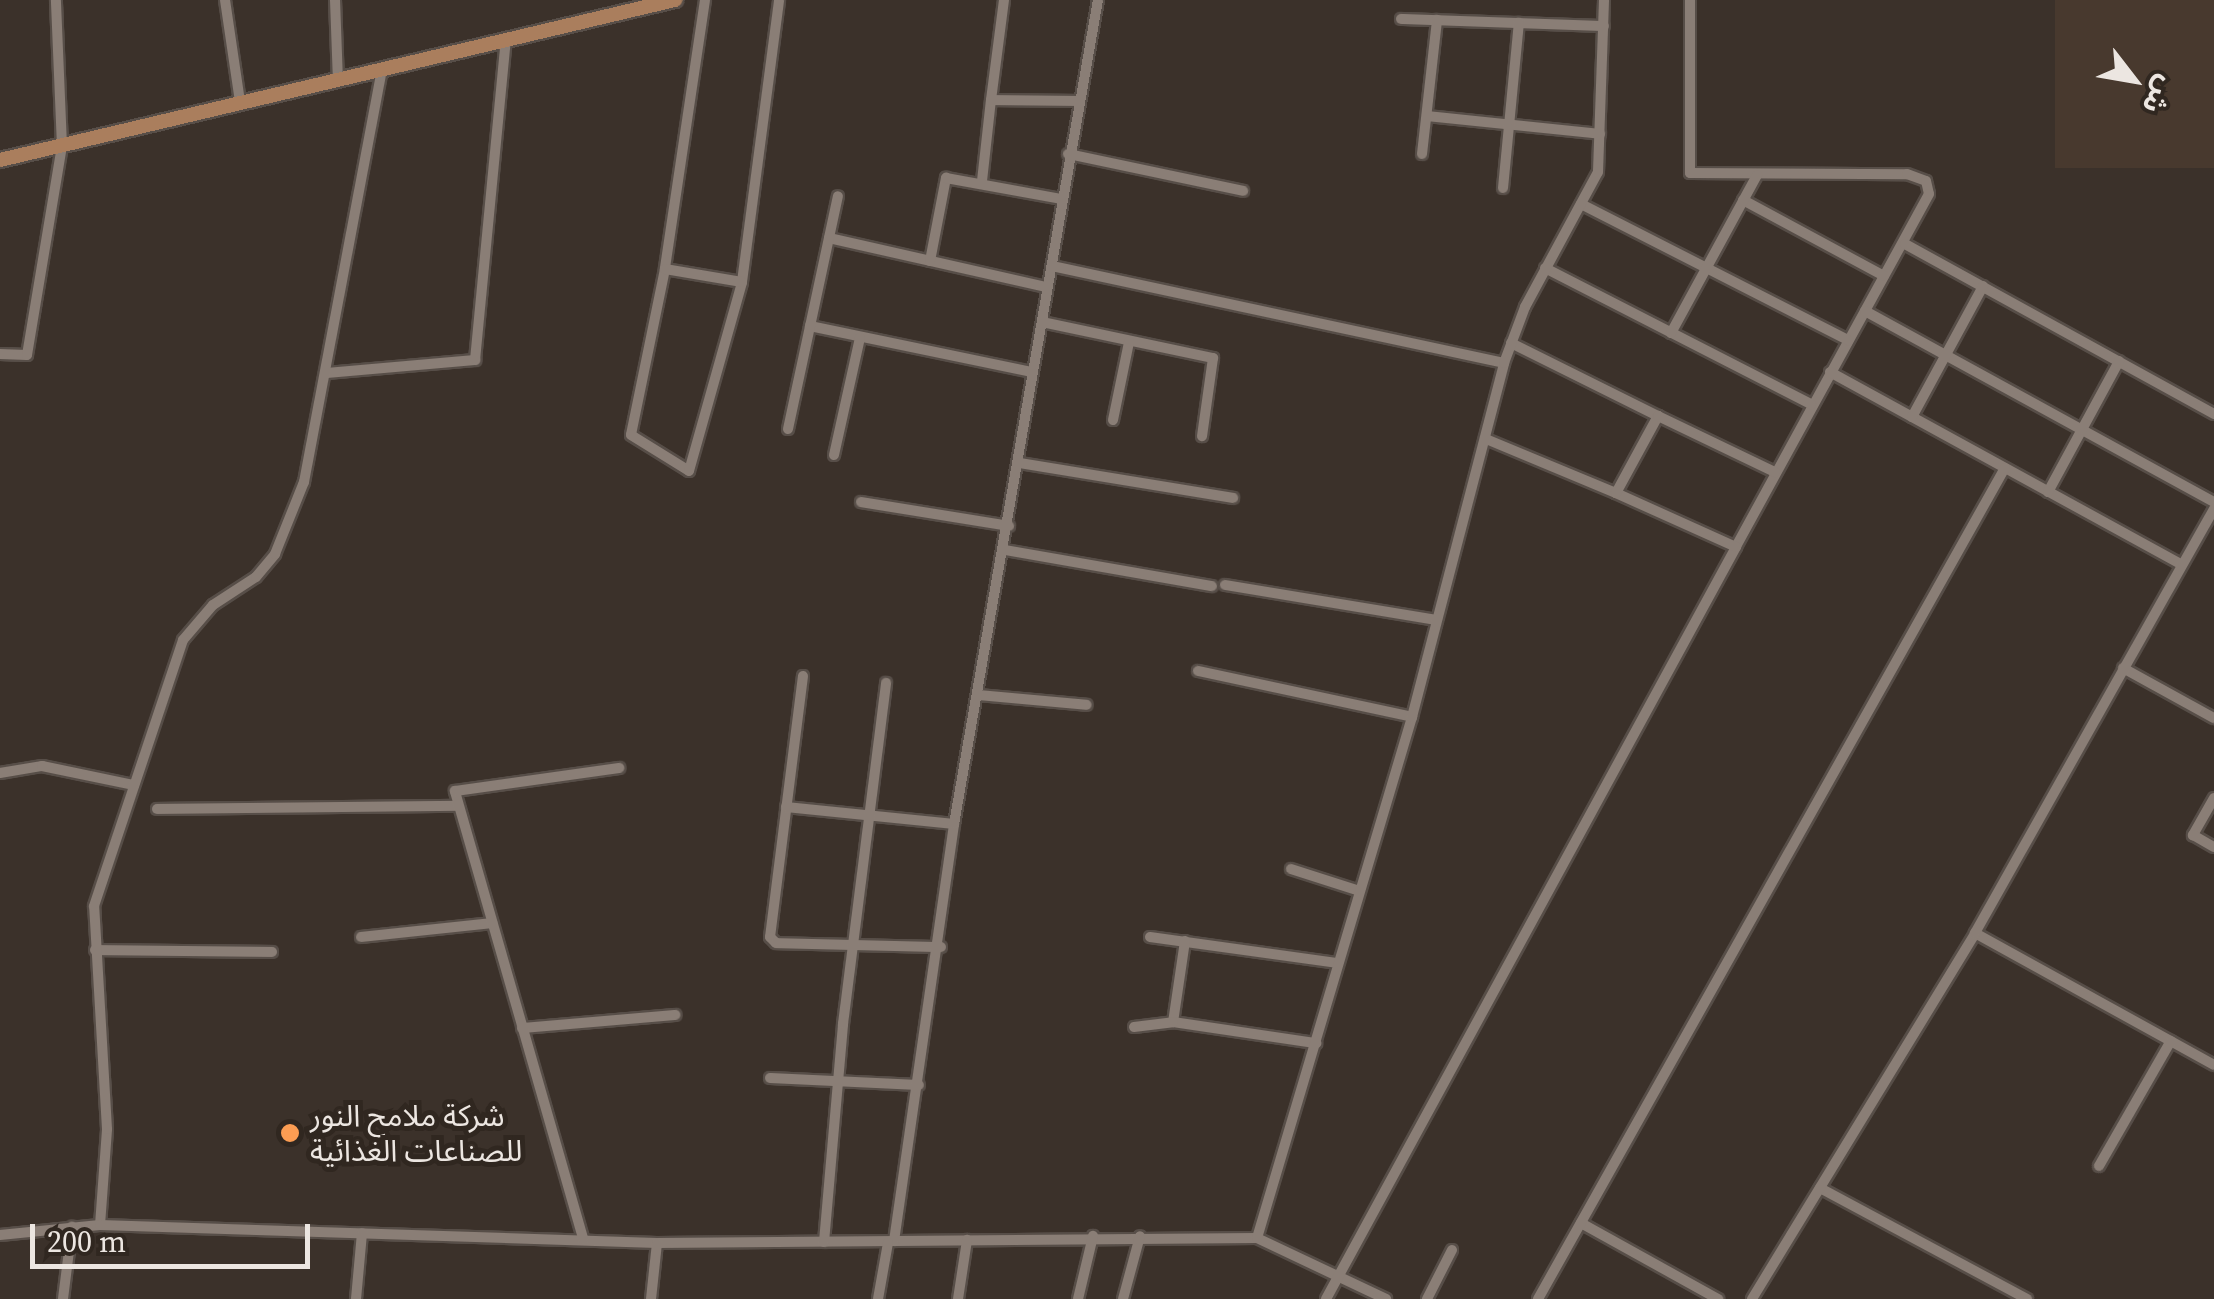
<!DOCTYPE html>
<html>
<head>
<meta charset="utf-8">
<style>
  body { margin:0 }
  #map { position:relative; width:2214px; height:1299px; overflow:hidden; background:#3b312a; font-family:"Source Serif 4","Noto Sans Arabic",serif }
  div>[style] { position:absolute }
  .built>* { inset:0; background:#48392e; transform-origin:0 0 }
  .roads { filter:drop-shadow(2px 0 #574e48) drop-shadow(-2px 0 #574e48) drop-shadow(0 2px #574e48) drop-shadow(0 -2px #574e48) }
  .minor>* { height:10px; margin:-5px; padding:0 5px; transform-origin:5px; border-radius:5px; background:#8a7e76 }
  .major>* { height:14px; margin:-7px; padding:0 7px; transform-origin:7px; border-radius:7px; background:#aa7e5d }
  .dots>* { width:28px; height:28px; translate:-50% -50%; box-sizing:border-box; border:5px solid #302720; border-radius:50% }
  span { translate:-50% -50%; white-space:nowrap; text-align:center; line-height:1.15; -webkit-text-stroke:10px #302720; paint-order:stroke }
  .poi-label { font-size:30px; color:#ece6e1 }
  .left { translate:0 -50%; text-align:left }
  .north { position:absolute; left:2084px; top:30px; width:100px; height:100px; -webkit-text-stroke:8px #302720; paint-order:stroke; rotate:121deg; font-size:28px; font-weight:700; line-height:40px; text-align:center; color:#ece6e1 }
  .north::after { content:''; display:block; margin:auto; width:35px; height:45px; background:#ece6e1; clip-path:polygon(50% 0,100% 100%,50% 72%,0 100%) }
  .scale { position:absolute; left:30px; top:1224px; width:280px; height:45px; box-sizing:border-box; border:5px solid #ece6e1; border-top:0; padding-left:12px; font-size:30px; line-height:35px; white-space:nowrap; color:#ece6e1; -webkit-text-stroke:8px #302720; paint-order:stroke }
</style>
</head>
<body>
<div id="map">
  <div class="built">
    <i style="left:2055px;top:0;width:159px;height:168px"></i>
  </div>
  <div class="roads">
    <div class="minor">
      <i style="left:225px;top:0;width:103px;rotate:81.6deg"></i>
      <i style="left:335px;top:0;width:81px;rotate:87.9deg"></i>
      <i style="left:705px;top:0;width:272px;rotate:98.5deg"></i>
      <i style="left:665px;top:269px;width:169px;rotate:101.6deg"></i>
      <i style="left:631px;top:435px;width:68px;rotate:31.8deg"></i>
      <i style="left:689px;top:471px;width:196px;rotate:-74.3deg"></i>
      <i style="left:742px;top:282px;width:284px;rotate:-82.5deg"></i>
      <i style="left:1690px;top:0;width:173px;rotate:90deg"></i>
      <i style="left:1690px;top:173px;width:217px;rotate:0.3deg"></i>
      <i style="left:1907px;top:174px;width:20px;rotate:20deg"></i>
      <i style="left:1926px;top:181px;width:13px;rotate:77deg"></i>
      <i style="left:1929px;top:194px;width:402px;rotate:118.7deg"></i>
      <i style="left:1401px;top:19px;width:203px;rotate:2deg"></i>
      <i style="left:991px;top:100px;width:101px;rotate:-82.6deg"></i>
      <i style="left:1427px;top:116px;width:174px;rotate:5.9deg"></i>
      <i style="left:1068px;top:154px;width:179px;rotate:11.9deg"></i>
      <i style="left:1422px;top:154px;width:135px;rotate:-83.6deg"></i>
      <i style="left:982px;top:181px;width:81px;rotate:-83.7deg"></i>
      <i style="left:991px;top:100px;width:86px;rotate:0.7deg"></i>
      <i style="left:1503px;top:188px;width:166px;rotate:-84.5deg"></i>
      <i style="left:1743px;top:200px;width:160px;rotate:28.3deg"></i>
      <i style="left:1581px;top:204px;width:300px;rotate:27deg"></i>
      <i style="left:829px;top:238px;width:223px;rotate:12.7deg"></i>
      <i style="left:1905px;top:244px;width:353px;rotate:28.8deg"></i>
      <i style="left:930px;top:261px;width:85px;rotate:-79.1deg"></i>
      <i style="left:946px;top:178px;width:118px;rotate:10.3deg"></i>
      <i style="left:1052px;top:266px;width:462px;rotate:12.1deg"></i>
      <i style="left:1545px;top:268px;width:299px;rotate:27.1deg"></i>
      <i style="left:665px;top:269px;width:78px;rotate:9.6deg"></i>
      <i style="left:1865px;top:311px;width:398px;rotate:28.7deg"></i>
      <i style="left:1042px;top:322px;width:175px;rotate:11.9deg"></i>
      <i style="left:1213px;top:358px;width:79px;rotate:98deg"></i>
      <i style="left:810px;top:326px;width:227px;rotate:11.7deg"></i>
      <i style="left:1671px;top:333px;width:180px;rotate:-61.4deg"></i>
      <i style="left:1511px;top:343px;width:164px;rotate:26.4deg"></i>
      <i style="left:0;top:354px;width:27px;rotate:2deg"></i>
      <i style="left:27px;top:355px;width:212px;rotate:-80.5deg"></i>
      <i style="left:62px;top:146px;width:146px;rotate:-92.4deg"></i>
      <i style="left:1830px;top:372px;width:401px;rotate:28.7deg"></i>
      <i style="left:326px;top:373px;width:150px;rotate:-5deg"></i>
      <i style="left:475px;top:360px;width:321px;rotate:-84.5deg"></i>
      <i style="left:1912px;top:417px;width:149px;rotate:-61.5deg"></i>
      <i style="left:1113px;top:420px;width:80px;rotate:-78.4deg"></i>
      <i style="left:788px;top:429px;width:238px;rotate:-77.9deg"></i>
      <i style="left:1486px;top:439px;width:141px;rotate:22.6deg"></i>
      <i style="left:834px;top:455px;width:120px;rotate:-77.5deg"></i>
      <i style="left:1020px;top:463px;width:216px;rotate:9.3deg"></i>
      <i style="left:2048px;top:492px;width:149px;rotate:-61.5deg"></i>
      <i style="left:861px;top:502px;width:150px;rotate:9.2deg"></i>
      <i style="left:1005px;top:550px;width:210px;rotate:9.9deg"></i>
      <i style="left:1225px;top:585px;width:214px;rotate:9.4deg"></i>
      <i style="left:2123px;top:668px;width:104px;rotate:28.8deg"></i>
      <i style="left:1198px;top:671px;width:219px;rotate:12.1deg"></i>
      <i style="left:803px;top:676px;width:263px;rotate:97.2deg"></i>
      <i style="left:770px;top:937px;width:8px;rotate:45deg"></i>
      <i style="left:776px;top:943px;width:165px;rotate:1.4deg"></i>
      <i style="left:978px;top:695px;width:109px;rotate:5.2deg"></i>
      <i style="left:0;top:773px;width:43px;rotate:-9.5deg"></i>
      <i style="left:42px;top:766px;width:94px;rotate:11.7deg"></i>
      <i style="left:2214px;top:798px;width:43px;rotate:119.6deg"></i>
      <i style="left:2193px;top:835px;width:24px;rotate:30deg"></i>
      <i style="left:786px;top:807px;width:169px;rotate:5.8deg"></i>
      <i style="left:157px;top:809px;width:300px;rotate:-0.6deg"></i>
      <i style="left:1291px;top:869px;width:72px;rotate:17.7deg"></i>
      <i style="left:1975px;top:933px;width:273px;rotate:28.9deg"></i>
      <i style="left:361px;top:937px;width:132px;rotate:-6.1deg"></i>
      <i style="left:1150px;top:937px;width:190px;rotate:7.9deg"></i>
      <i style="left:1185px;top:941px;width:82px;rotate:98.4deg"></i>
      <i style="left:1173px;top:1022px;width:145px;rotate:8.4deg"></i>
      <i style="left:95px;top:950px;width:177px;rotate:0.6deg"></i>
      <i style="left:1134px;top:1027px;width:39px;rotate:-7deg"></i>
      <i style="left:522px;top:1028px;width:154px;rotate:-4.9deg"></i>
      <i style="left:770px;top:1078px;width:149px;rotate:2.7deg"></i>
      <i style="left:2099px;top:1166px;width:144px;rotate:-60.1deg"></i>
      <i style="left:1820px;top:1188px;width:235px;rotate:28.2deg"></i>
      <i style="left:1581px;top:1223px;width:157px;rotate:29deg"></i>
      <i style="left:100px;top:1225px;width:96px;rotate:-85.8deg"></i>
      <i style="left:107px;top:1129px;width:223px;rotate:-93.3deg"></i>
      <i style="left:94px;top:906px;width:280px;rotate:-71.5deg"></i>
      <i style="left:183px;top:640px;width:46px;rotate:-49.4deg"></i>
      <i style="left:213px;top:605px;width:51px;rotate:-33.1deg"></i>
      <i style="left:256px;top:577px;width:30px;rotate:-50deg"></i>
      <i style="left:275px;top:554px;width:78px;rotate:-68.1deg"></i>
      <i style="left:304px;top:482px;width:418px;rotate:-79.3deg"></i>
      <i style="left:0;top:1235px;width:100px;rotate:-5.7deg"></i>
      <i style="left:100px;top:1225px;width:557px;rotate:1.85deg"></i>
      <i style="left:657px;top:1243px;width:600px;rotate:-0.48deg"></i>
      <i style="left:1257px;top:1238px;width:143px;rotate:25.3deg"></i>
      <i style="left:583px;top:1238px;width:465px;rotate:-106deg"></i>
      <i style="left:455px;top:791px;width:166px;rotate:-8deg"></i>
      <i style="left:1257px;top:1238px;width:544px;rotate:-73.43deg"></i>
      <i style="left:1412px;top:717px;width:366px;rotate:-75.4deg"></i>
      <i style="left:1504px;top:363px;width:60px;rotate:-69.4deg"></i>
      <i style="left:1525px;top:307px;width:153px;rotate:-61.6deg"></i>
      <i style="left:1598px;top:172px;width:172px;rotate:-88deg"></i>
      <i style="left:894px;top:1241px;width:421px;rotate:-81.8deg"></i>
      <i style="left:954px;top:824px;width:836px;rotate:-80.09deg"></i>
      <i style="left:824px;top:1242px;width:219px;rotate:-85deg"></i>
      <i style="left:843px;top:1024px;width:344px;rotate:-82.8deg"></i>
      <i style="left:63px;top:1299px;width:73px;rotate:-82.9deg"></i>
      <i style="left:356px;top:1299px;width:66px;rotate:-84.8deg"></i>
      <i style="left:651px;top:1299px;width:56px;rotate:-83.9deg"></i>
      <i style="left:878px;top:1299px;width:57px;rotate:-79.9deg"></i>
      <i style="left:958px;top:1299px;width:60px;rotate:-81.3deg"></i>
      <i style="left:1078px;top:1299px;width:65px;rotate:-76.6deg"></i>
      <i style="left:1123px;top:1299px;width:65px;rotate:-74.9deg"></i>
      <i style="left:1326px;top:1299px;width:857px;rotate:-61.4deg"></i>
      <i style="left:1736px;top:547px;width:132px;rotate:-155.8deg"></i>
      <i style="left:1616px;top:493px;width:88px;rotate:-61.4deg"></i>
      <i style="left:1658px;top:416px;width:130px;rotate:25.6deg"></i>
      <i style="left:1427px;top:1299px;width:55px;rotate:-63deg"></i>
      <i style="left:1538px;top:1299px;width:953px;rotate:-60.67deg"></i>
      <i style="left:1752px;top:1299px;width:429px;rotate:-58.6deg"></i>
      <i style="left:1975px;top:933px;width:487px;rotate:-60.6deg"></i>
    </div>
    <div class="major">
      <i style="left:0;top:160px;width:694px;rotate:-13.34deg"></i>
    </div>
  </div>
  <div class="dots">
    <i style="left:290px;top:1133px;background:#fc9d53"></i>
  </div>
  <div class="poi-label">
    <span class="left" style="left:310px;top:1133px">شركة ملامح النور<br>للصناعات الغذائية</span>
  </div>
  <div class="north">ش</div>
  <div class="scale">200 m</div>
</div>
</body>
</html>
